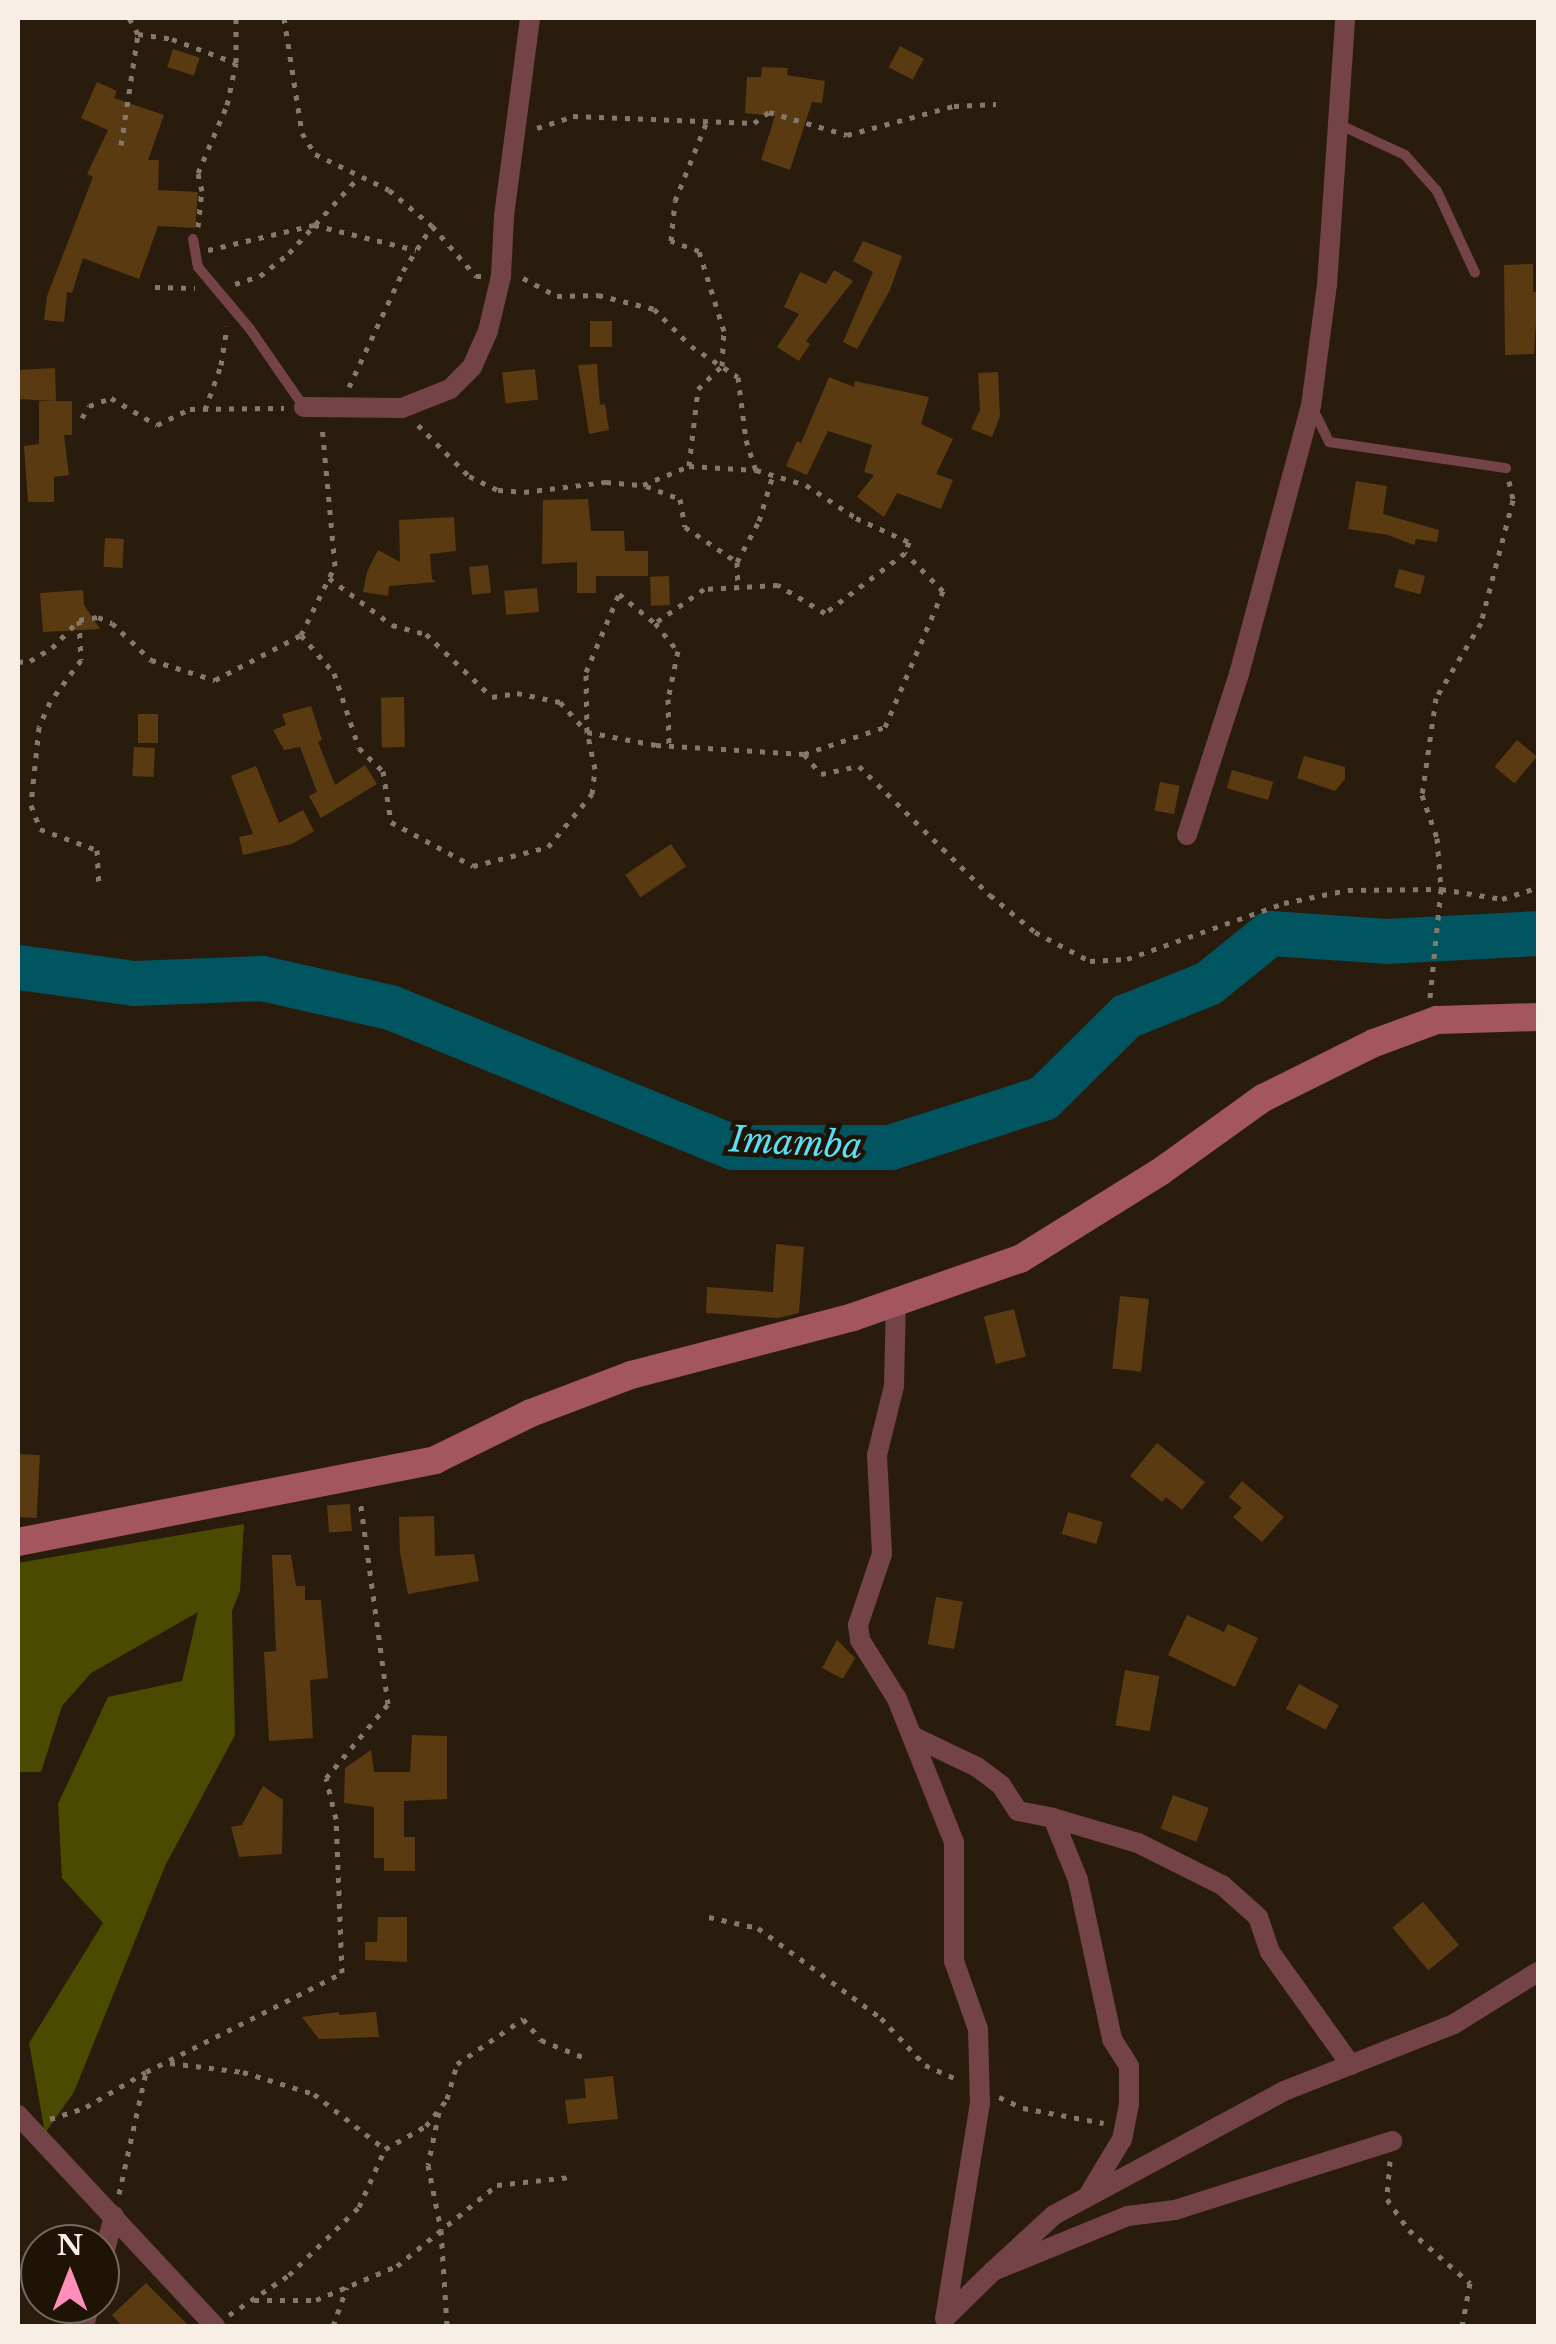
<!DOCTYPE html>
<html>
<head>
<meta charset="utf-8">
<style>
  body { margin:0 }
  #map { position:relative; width:1556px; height:2344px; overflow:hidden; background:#291c0d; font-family:"Libre Baskerville",serif }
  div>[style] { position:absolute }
  .forest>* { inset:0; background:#4a4b00 }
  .river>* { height:45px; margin:-22.5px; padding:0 22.5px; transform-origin:22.5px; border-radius:22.5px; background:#005560 }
  .building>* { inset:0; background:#5a3a11; transform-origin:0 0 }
  .path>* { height:5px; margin-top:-2.5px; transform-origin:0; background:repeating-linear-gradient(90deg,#84796c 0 5px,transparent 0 13px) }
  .lane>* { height:10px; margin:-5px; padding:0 5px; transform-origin:5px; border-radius:5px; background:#744347 }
  .street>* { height:20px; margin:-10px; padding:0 10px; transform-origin:10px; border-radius:10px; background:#744347 }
  .secondary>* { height:28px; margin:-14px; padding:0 14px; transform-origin:14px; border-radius:14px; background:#a3565e }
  span { translate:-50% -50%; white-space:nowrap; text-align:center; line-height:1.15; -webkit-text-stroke:9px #1f1305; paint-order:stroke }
  .water-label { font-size:35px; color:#5adff6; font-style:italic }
  .frame { position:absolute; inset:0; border:20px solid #f7eee5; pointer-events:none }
  .north { position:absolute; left:20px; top:2224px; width:100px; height:100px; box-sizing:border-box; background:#1f1305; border:2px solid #756b5f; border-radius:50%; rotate:0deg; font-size:28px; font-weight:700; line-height:40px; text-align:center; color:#f7eee5 }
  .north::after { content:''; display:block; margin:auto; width:35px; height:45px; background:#ff8eba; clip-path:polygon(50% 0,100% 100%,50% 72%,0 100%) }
</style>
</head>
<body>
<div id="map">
  <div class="forest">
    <i style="clip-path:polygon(244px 1524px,240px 1591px,232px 1611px,235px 1735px,165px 1866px,74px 2092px,45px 2133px,29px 2043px,103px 1923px,62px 1878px,58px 1804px,108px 1697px,182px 1681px,198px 1612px,91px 1673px,62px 1706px,41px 1772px,18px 1772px,18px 1563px)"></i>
  </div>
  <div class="river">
    <i style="left:18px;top:967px;width:117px;rotate:7.9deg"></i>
    <i style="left:134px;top:983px;width:128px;rotate:-2.2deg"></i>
    <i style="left:262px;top:978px;width:131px;rotate:12.8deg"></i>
    <i style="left:390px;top:1007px;width:370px;rotate:22.2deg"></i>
    <i style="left:733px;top:1147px;width:157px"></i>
    <i style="left:890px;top:1147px;width:161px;rotate:-17.8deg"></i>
    <i style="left:1043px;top:1098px;width:117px;rotate:-44.7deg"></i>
    <i style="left:1126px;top:1016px;width:88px;rotate:-21.9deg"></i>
    <i style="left:1208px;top:983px;width:80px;rotate:-38.9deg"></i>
    <i style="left:1270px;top:933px;width:116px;rotate:3.9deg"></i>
    <i style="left:1386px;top:941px;width:152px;rotate:-3deg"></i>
  </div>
  <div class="building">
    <i style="left:900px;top:46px;width:27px;height:24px;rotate:28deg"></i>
    <i style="left:173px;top:49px;width:28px;height:19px;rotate:18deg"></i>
    <i style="clip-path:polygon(762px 67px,788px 68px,787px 75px,825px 81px,822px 103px,812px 102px,790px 170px,761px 160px,775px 116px,745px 113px,747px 77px,761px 77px)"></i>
    <i style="clip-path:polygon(97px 82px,117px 91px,114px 98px,164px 115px,148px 160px,159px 160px,158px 190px,198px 192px,195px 228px,158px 226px,139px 279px,83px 258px,72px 293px,67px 292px,64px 322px,44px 320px,47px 296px,93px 177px,87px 174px,108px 130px,81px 118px)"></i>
    <i style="clip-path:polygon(863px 241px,902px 256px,890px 290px,857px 349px,843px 342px,873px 272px,853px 261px)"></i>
    <i style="clip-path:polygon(1533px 264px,1533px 292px,1538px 292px,1534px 354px,1505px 355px,1504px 265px)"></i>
    <i style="clip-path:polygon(834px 270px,853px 281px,806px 341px,810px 344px,799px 361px,777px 347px,799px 314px,784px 307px,800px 272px,826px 284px)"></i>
    <i style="left:590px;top:321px;width:22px;height:26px"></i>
    <i style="clip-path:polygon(597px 364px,600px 405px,605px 404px,609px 430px,589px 434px,578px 365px)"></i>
    <i style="clip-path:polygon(55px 368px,56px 401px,72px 401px,72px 435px,64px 435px,69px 475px,54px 477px,54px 502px,28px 502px,24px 446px,39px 444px,39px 401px,56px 401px,18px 399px,18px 370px)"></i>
    <i style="left:535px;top:369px;width:31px;height:33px;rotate:84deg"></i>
    <i style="clip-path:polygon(998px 372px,1000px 416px,992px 437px,971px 429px,980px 410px,978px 373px)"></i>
    <i style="clip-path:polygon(829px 377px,854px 387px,855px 381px,929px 397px,921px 424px,953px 439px,936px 474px,953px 480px,941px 509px,897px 493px,884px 517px,857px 497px,874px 475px,864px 472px,872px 445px,828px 431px,807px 475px,786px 466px,797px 441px,801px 443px)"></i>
    <i style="clip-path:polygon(1356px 481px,1387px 486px,1383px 514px,1439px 530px,1437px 542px,1416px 539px,1414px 545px,1388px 535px,1348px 529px)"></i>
    <i style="clip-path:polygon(588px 499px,591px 531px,624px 531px,625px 551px,648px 551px,648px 576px,596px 576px,596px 593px,577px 593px,577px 562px,542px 564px,543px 500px)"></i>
    <i style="clip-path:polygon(454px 517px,456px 551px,430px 554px,432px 579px,436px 582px,389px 586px,388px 596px,363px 592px,367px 572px,378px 550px,400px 562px,399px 520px)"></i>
    <i style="left:105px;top:538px;width:19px;height:29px;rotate:3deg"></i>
    <i style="left:488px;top:565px;width:28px;height:19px;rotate:84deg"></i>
    <i style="left:1399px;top:569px;width:27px;height:19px;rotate:15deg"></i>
    <i style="left:669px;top:576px;width:29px;height:19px;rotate:88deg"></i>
    <i style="left:537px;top:588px;width:24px;height:33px;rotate:85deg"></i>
    <i style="clip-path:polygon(83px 590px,84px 605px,100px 629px,43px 632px,40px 593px)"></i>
    <i style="left:404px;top:697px;width:50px;height:23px;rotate:89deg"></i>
    <i style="clip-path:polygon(311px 706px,322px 740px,318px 742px,335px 785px,365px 765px,377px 784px,321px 818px,309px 796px,317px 792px,300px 747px,284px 750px,273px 730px,286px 725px,282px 714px)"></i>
    <i style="left:138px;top:714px;width:20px;height:29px"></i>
    <i style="left:1517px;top:740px;width:26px;height:35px;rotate:40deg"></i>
    <i style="left:134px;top:747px;width:21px;height:29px;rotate:3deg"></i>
    <i style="clip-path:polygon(1304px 756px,1345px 767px,1345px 779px,1335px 791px,1297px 778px)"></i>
    <i style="clip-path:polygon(256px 766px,279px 823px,303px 810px,314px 831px,292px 844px,243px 855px,239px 837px,253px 834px,231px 776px)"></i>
    <i style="left:1232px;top:770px;width:43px;height:19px;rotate:16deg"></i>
    <i style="left:1160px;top:782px;width:20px;height:29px;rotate:11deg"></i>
    <i style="left:671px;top:844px;width:27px;height:55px;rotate:56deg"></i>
    <i style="clip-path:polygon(776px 1244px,804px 1247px,799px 1313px,778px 1318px,706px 1313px,707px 1287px,773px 1292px)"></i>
    <i style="left:1120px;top:1296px;width:29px;height:73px;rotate:6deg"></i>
    <i style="left:1014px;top:1309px;width:49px;height:31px;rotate:76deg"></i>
    <i style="clip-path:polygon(1157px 1443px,1205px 1482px,1182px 1510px,1166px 1497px,1162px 1502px,1130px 1476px)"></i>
    <i style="left:18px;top:1454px;width:22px;height:63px;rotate:3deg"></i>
    <i style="clip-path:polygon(1242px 1481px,1284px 1517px,1262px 1542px,1233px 1517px,1242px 1508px,1229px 1497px)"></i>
    <i style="left:350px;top:1504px;width:27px;height:23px;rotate:86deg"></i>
    <i style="left:1068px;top:1512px;width:36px;height:23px;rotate:16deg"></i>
    <i style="clip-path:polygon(434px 1516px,435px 1556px,474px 1554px,479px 1581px,408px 1594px,400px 1553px,399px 1517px)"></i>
    <i style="clip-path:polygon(272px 1555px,291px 1555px,296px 1586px,305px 1586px,305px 1600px,321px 1600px,328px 1678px,310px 1680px,313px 1738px,269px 1741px,264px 1652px,276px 1651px)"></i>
    <i style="left:936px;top:1597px;width:27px;height:48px;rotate:10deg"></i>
    <i style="clip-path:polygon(1187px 1615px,1224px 1632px,1228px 1624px,1258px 1638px,1235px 1687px,1168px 1655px)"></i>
    <i style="clip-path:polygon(837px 1640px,855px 1658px,843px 1679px,822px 1668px)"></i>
    <i style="left:1125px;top:1670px;width:35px;height:56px;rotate:10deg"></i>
    <i style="left:1299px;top:1684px;width:45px;height:28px;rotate:28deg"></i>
    <i style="clip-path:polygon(412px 1735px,447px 1736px,447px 1799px,404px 1801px,404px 1837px,415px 1837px,415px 1871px,384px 1871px,384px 1858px,374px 1858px,374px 1807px,344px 1803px,345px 1768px,371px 1750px,374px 1772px,410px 1772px)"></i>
    <i style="clip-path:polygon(263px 1786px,283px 1800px,282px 1854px,239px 1857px,231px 1827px,242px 1825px)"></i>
    <i style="left:1173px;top:1795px;width:38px;height:36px;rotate:20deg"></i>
    <i style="left:1423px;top:1902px;width:56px;height:40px;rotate:50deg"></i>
    <i style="clip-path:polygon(378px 1917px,407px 1917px,407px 1962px,365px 1960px,365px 1942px,377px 1942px)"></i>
    <i style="clip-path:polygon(339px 2012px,339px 2015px,376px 2012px,379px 2037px,319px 2039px,302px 2017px)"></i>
    <i style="clip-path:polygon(613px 2076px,618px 2119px,568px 2124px,565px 2100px,586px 2098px,584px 2079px)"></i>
    <i style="clip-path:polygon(146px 2283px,189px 2326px,122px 2326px,112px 2315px)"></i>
  </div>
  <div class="path">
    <i style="left:284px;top:18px;width:116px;rotate:81.1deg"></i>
    <i style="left:302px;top:133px;width:25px;rotate:58deg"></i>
    <i style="left:315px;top:154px;width:82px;rotate:25.9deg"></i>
    <i style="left:389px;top:190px;width:56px;rotate:39.9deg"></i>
    <i style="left:138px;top:34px;width:34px;rotate:8deg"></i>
    <i style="left:172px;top:39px;width:68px;rotate:20.6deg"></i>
    <i style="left:236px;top:63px;width:45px;rotate:-90deg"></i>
    <i style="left:537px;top:128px;width:38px;rotate:-18deg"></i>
    <i style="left:573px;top:116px;width:181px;rotate:2.2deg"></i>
    <i style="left:754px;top:123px;width:19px;rotate:-36deg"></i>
    <i style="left:769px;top:112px;width:81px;rotate:16.4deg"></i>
    <i style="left:847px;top:135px;width:111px;rotate:-15.2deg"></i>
    <i style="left:954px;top:106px;width:42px;rotate:-2.7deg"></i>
    <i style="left:121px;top:145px;width:112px;rotate:-81.3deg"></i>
    <i style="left:138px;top:34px;width:18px;rotate:-119deg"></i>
    <i style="left:198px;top:227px;width:36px;rotate:-84deg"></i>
    <i style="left:202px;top:191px;width:18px;rotate:-103deg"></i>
    <i style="left:198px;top:173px;width:74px;rotate:-66.9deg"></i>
    <i style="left:227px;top:105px;width:43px;rotate:-77.9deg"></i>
    <i style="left:208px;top:250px;width:109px;rotate:-13.3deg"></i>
    <i style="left:314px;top:225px;width:105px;rotate:13.8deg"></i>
    <i style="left:523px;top:278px;width:38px;rotate:28deg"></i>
    <i style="left:557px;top:296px;width:41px;rotate:-1.4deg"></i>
    <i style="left:598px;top:295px;width:58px;rotate:14deg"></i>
    <i style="left:654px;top:309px;width:52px;rotate:45deg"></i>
    <i style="left:691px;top:346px;width:56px;rotate:33.4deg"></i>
    <i style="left:738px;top:377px;width:64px;rotate:82.8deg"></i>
    <i style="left:746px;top:440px;width:32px;rotate:72deg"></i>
    <i style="left:235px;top:284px;width:26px;rotate:-18deg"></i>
    <i style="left:260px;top:276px;width:37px;rotate:-38deg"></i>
    <i style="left:289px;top:253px;width:103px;rotate:-47.4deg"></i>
    <i style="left:155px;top:287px;width:40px;rotate:1.4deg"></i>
    <i style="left:349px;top:387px;width:128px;rotate:-65deg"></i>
    <i style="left:403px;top:271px;width:54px;rotate:-57.2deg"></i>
    <i style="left:432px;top:226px;width:67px;rotate:48.7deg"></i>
    <i style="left:476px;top:276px;width:6px"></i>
    <i style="left:205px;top:410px;width:48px;rotate:-70.4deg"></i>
    <i style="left:221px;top:365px;width:39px;rotate:-81deg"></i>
    <i style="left:82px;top:418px;width:14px;rotate:-60deg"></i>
    <i style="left:89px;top:406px;width:23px;rotate:-20deg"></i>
    <i style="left:111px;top:398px;width:53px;rotate:30.4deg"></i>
    <i style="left:157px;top:425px;width:37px;rotate:-26deg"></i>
    <i style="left:190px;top:409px;width:94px;rotate:-0.6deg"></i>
    <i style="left:418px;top:425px;width:72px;rotate:45deg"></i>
    <i style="left:469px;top:476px;width:32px;rotate:26deg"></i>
    <i style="left:498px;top:490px;width:26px;rotate:4deg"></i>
    <i style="left:524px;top:492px;width:83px;rotate:-7deg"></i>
    <i style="left:606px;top:482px;width:37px;rotate:5deg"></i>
    <i style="left:643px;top:485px;width:50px;rotate:-22.4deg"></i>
    <i style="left:689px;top:466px;width:67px;rotate:3.4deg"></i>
    <i style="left:756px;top:470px;width:52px;rotate:16.7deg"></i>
    <i style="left:806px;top:485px;width:60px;rotate:33.4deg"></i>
    <i style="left:856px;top:518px;width:58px;rotate:24.4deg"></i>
    <i style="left:909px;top:542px;width:12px;rotate:110deg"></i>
    <i style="left:905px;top:553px;width:100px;rotate:143.1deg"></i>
    <i style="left:825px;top:613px;width:55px;rotate:-149.2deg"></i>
    <i style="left:778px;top:585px;width:74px;rotate:176.9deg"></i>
    <i style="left:704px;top:589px;width:60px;rotate:145.2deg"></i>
    <i style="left:689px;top:466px;width:78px;rotate:-83.3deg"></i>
    <i style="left:698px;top:389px;width:33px;rotate:-44deg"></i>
    <i style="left:722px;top:366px;width:35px;rotate:-87deg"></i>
    <i style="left:724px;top:331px;width:84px;rotate:-107.4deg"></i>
    <i style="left:699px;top:251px;width:30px;rotate:-160deg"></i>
    <i style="left:671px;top:241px;width:40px;rotate:-84.3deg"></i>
    <i style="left:675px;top:201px;width:86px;rotate:-68.2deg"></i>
    <i style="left:1509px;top:481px;width:19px;rotate:78deg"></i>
    <i style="left:1513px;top:500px;width:127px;rotate:104.6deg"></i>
    <i style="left:1481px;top:623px;width:87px;rotate:121deg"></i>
    <i style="left:1436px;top:698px;width:98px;rotate:98.2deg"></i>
    <i style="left:1422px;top:795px;width:46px;rotate:70.8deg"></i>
    <i style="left:1437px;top:838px;width:51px;rotate:85.5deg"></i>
    <i style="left:1441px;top:889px;width:62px;rotate:9.3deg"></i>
    <i style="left:1502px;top:899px;width:38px;rotate:-18deg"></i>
    <i style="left:646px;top:486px;width:36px;rotate:21deg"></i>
    <i style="left:680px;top:499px;width:28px;rotate:80deg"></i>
    <i style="left:685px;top:527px;width:63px;rotate:33.9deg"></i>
    <i style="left:737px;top:562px;width:26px;rotate:88deg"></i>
    <i style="left:737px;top:562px;width:47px;rotate:-61.8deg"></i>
    <i style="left:759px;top:521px;width:48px;rotate:-73.1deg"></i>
    <i style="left:329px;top:578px;width:79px;rotate:36.7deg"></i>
    <i style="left:392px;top:625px;width:35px;rotate:15deg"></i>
    <i style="left:426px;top:634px;width:91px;rotate:43.7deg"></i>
    <i style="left:492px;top:697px;width:25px;rotate:-9deg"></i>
    <i style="left:517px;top:693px;width:44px;rotate:11.8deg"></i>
    <i style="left:560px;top:702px;width:40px;rotate:48deg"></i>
    <i style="left:587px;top:732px;width:60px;rotate:-91deg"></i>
    <i style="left:586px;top:672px;width:85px;rotate:-67.1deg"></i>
    <i style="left:619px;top:594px;width:46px;rotate:38.9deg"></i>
    <i style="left:655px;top:623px;width:36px;rotate:51deg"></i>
    <i style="left:678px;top:651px;width:49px;rotate:101.8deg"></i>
    <i style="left:668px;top:699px;width:47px;rotate:88.8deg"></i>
    <i style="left:79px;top:620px;width:40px;rotate:87.1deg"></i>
    <i style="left:81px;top:660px;width:52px;rotate:126.4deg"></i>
    <i style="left:50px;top:702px;width:27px;rotate:114deg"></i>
    <i style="left:39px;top:727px;width:78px;rotate:95.9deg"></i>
    <i style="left:31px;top:805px;width:26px;rotate:69deg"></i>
    <i style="left:40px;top:829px;width:61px;rotate:20.2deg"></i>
    <i style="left:97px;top:850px;width:38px;rotate:87deg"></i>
    <i style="left:301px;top:635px;width:50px;rotate:49deg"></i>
    <i style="left:334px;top:673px;width:79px;rotate:71.6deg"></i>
    <i style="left:359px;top:748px;width:33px;rotate:44deg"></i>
    <i style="left:383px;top:771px;width:52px;rotate:81.1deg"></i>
    <i style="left:391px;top:822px;width:93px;rotate:28.2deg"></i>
    <i style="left:473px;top:866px;width:77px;rotate:-14.2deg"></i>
    <i style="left:548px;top:847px;width:69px;rotate:-50.3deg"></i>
    <i style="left:592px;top:794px;width:25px;rotate:-83deg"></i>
    <i style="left:595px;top:769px;width:38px;rotate:-102deg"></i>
    <i style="left:587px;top:732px;width:70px;rotate:10.7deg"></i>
    <i style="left:656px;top:745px;width:148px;rotate:3.5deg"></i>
    <i style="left:804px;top:754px;width:26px;rotate:50deg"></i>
    <i style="left:821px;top:774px;width:39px;rotate:-12deg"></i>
    <i style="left:859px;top:766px;width:184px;rotate:44.6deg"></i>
    <i style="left:990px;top:895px;width:58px;rotate:39.4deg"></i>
    <i style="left:1035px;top:932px;width:62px;rotate:27.8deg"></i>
    <i style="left:1090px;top:961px;width:37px;rotate:-3deg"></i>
    <i style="left:1127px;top:959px;width:167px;rotate:-19.6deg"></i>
    <i style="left:1284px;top:903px;width:65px;rotate:-11.5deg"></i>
    <i style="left:1348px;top:890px;width:93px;rotate:-0.6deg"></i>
    <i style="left:1441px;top:889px;width:110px;rotate:95.8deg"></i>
    <i style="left:18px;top:662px;width:12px;rotate:-5deg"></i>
    <i style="left:30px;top:661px;width:26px;rotate:-31deg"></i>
    <i style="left:52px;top:648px;width:39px;rotate:-46deg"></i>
    <i style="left:79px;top:620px;width:19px;rotate:-9deg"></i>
    <i style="left:98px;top:617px;width:15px;rotate:23deg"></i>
    <i style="left:112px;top:623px;width:54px;rotate:43.5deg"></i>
    <i style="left:151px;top:660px;width:67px;rotate:17.4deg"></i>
    <i style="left:215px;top:680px;width:97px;rotate:-27.6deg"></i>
    <i style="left:301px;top:635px;width:77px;rotate:-63.8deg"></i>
    <i style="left:335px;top:566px;width:142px;rotate:-95.3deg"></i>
    <i style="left:804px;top:754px;width:85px;rotate:-18.4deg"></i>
    <i style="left:885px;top:727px;width:148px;rotate:-66.9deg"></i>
    <i style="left:943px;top:591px;width:54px;rotate:-135deg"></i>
    <i style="left:709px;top:1917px;width:50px;rotate:12.7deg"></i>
    <i style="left:758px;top:1928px;width:152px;rotate:36.2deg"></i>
    <i style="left:881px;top:2018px;width:64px;rotate:46.9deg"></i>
    <i style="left:925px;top:2065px;width:35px;rotate:24deg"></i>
    <i style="left:170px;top:2063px;width:74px;rotate:7deg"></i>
    <i style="left:243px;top:2072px;width:74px;rotate:17.2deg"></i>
    <i style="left:314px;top:2094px;width:90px;rotate:37.8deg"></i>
    <i style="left:999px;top:2097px;width:26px;rotate:25deg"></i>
    <i style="left:1023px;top:2108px;width:82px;rotate:10.5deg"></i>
    <i style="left:439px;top:2112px;width:54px;rotate:101.7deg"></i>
    <i style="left:428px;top:2165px;width:66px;rotate:78.7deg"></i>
    <i style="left:441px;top:2230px;width:96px;rotate:86.4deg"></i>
    <i style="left:50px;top:2119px;width:38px;rotate:-18deg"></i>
    <i style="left:86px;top:2107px;width:69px;rotate:-30.3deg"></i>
    <i style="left:1390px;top:2161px;width:38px;rotate:95deg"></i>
    <i style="left:1387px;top:2199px;width:38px;rotate:55deg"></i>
    <i style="left:1409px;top:2230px;width:81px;rotate:41deg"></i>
    <i style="left:1470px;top:2283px;width:44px;rotate:100.5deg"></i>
    <i style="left:119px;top:2194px;width:125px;rotate:-77.5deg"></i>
    <i style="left:146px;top:2072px;width:220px;rotate:-26.8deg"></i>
    <i style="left:342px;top:1973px;width:154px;rotate:-92.2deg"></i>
    <i style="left:336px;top:1819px;width:42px;rotate:-103.7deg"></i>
    <i style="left:326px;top:1778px;width:97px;rotate:-50deg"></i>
    <i style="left:388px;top:1704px;width:206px;rotate:-97.8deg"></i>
    <i style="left:254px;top:2300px;width:62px"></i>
    <i style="left:316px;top:2300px;width:88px;rotate:-22.8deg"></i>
    <i style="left:397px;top:2266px;width:129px;rotate:-39deg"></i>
    <i style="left:497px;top:2185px;width:74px;rotate:-6.2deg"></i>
    <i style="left:229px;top:2315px;width:72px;rotate:-33.7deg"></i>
    <i style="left:289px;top:2275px;width:98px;rotate:-44.2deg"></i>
    <i style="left:359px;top:2207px;width:64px;rotate:-65.9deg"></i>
    <i style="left:385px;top:2149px;width:47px;rotate:-29.3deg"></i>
    <i style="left:426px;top:2126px;width:34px;rotate:-52deg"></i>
    <i style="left:447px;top:2099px;width:36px;rotate:-74deg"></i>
    <i style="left:457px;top:2064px;width:80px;rotate:-34.3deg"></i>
    <i style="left:523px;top:2019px;width:28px;rotate:49deg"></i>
    <i style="left:541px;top:2040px;width:48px;rotate:22.2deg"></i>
    <i style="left:333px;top:2326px;width:41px;rotate:-70.3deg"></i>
  </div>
  <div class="lane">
    <i style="left:1338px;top:124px;width:74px;rotate:24.8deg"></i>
    <i style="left:1405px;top:155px;width:48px;rotate:48.4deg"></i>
    <i style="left:1437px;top:191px;width:90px;rotate:65.1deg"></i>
    <i style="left:193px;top:239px;width:28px;rotate:80deg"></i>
    <i style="left:198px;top:267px;width:81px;rotate:50deg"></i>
    <i style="left:250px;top:329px;width:95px;rotate:55.3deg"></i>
    <i style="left:1314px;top:411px;width:34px;rotate:64deg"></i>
    <i style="left:1329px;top:442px;width:179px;rotate:8.4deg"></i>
  </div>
  <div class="street">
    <i style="left:304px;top:407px;width:98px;rotate:0.6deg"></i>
    <i style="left:402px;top:408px;width:52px;rotate:-21.6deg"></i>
    <i style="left:450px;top:389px;width:31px;rotate:-45deg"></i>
    <i style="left:472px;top:367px;width:39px;rotate:-66deg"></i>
    <i style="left:488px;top:331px;width:57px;rotate:-76.7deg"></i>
    <i style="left:501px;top:276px;width:60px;rotate:-87.1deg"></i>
    <i style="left:504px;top:216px;width:200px;rotate:-82.5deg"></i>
    <i style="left:1187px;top:835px;width:169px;rotate:-72.1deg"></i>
    <i style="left:1239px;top:674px;width:278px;rotate:-75deg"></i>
    <i style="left:1311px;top:406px;width:122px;rotate:-82.5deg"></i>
    <i style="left:1327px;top:285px;width:268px;rotate:-86.1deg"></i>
    <i style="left:896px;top:1302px;width:84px;rotate:91.4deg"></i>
    <i style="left:894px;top:1386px;width:71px;rotate:103.8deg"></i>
    <i style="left:877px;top:1455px;width:99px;rotate:87.1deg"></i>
    <i style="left:882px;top:1554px;width:75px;rotate:108.7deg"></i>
    <i style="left:858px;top:1625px;width:15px;rotate:82deg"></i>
    <i style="left:860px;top:1640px;width:70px;rotate:57.9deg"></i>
    <i style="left:897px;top:1699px;width:154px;rotate:68.3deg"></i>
    <i style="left:954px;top:1842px;width:119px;rotate:90deg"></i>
    <i style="left:954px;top:1961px;width:72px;rotate:70.6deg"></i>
    <i style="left:978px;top:2029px;width:74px;rotate:88.5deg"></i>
    <i style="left:980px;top:2103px;width:218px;rotate:99.2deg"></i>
    <i style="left:912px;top:1736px;width:72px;rotate:25.5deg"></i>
    <i style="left:977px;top:1767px;width:30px;rotate:37deg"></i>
    <i style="left:1001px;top:1785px;width:31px;rotate:57deg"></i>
    <i style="left:1018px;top:1811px;width:36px;rotate:11deg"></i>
    <i style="left:1053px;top:1818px;width:67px;rotate:68deg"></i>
    <i style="left:1078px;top:1880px;width:163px;rotate:77.9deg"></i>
    <i style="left:1112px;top:2039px;width:32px;rotate:58deg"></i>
    <i style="left:1129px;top:2066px;width:38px;rotate:90deg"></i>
    <i style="left:1129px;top:2104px;width:36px;rotate:101deg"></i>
    <i style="left:1122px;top:2139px;width:66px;rotate:120.8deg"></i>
    <i style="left:1053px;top:1818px;width:89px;rotate:16.4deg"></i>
    <i style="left:1138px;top:1843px;width:94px;rotate:26.6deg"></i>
    <i style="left:1222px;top:1885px;width:48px;rotate:41.6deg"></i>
    <i style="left:1258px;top:1917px;width:37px;rotate:71deg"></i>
    <i style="left:1270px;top:1952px;width:139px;rotate:54.4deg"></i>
    <i style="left:18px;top:2115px;width:289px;rotate:47deg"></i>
    <i style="left:100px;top:2268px;width:54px;rotate:-74.9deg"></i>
    <i style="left:993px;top:2271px;width:83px;rotate:-42.6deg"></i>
    <i style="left:1054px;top:2215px;width:261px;rotate:-28.3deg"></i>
    <i style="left:1284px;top:2091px;width:183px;rotate:-21.5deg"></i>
    <i style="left:1454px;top:2024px;width:99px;rotate:-31.8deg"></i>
    <i style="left:945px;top:2318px;width:67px;rotate:-44.4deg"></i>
    <i style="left:993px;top:2271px;width:146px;rotate:-22.2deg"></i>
    <i style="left:1128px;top:2216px;width:47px;rotate:-7.3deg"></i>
    <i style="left:1175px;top:2210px;width:228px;rotate:-17.6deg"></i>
    <i style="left:84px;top:2326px;width:23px;rotate:-75deg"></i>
  </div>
  <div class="secondary">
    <i style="left:18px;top:1542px;width:425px;rotate:-11.1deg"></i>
    <i style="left:435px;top:1460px;width:107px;rotate:-26.1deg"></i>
    <i style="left:531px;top:1413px;width:107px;rotate:-20.8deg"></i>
    <i style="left:631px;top:1375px;width:229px;rotate:-14.6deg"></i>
    <i style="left:853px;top:1317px;width:177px;rotate:-19.2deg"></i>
    <i style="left:1020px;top:1259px;width:165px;rotate:-31.9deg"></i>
    <i style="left:1160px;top:1172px;width:127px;rotate:-35.7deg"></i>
    <i style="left:1263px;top:1098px;width:124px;rotate:-26.4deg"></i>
    <i style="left:1374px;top:1043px;width:67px;rotate:-20.1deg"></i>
    <i style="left:1437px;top:1020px;width:101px;rotate:-1.7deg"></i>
  </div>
  <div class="water-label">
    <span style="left:796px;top:1143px;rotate:3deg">Imamba</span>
  </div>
  <div class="frame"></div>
  <div class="north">N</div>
</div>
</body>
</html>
